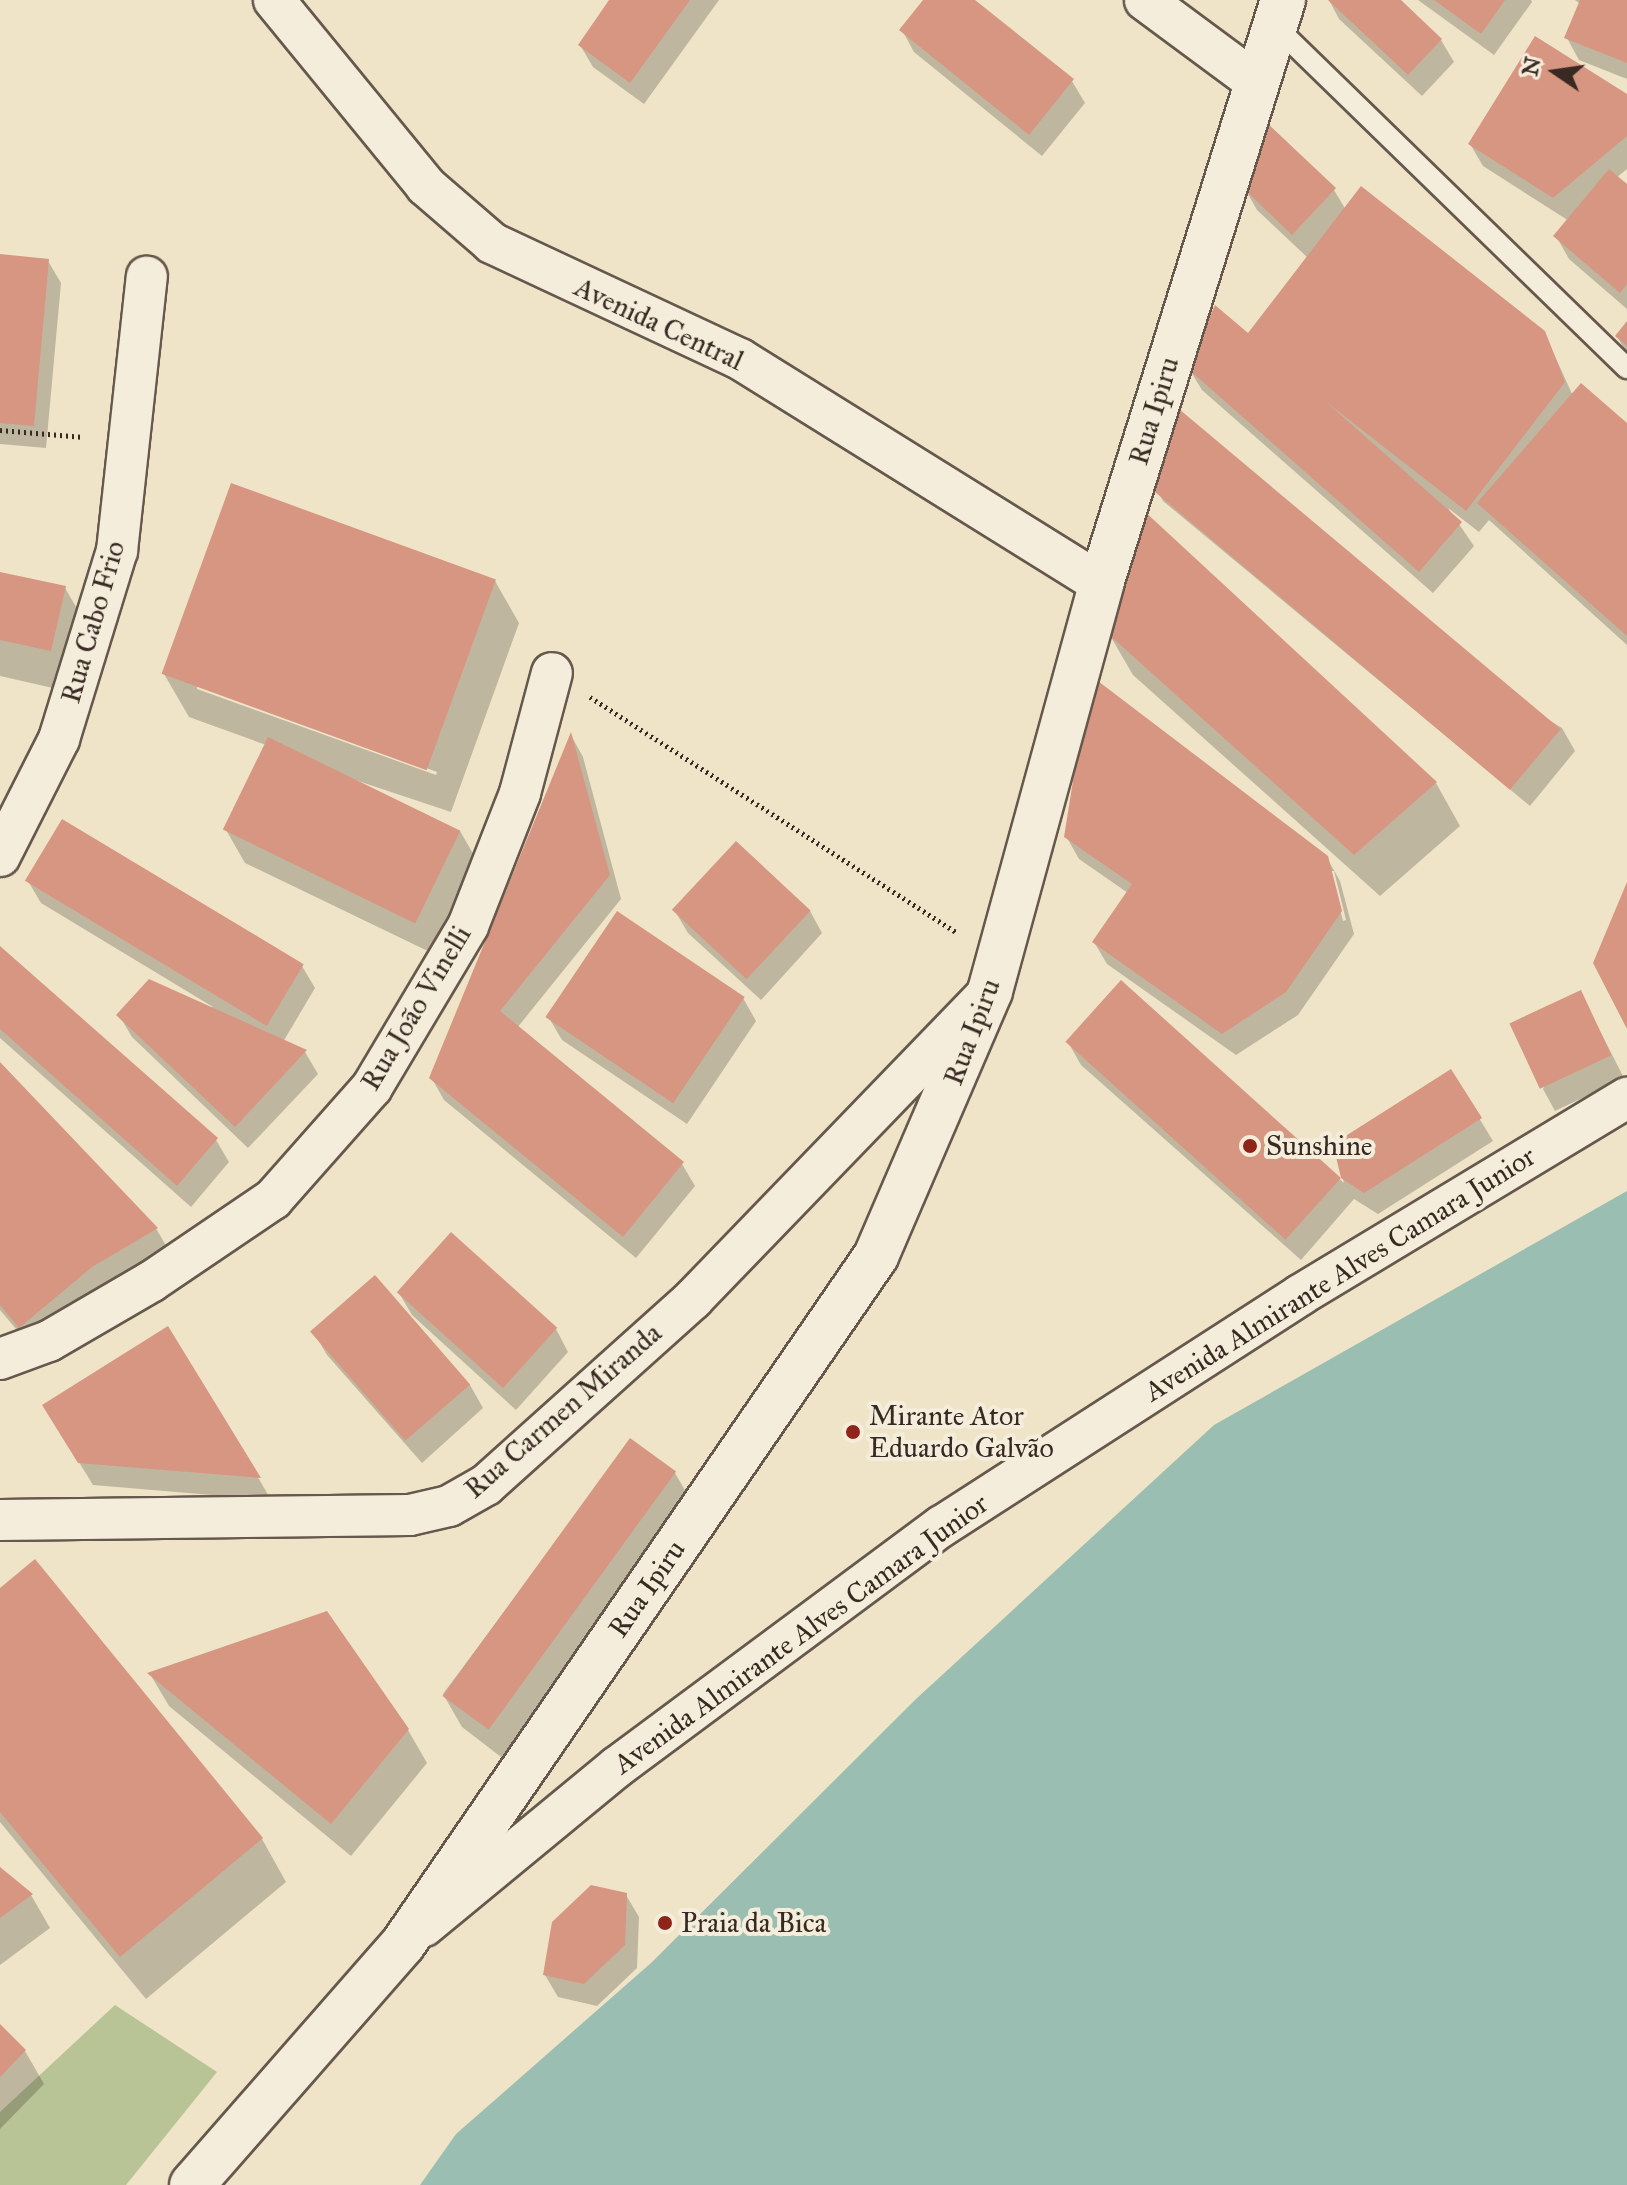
<!DOCTYPE html>
<html>
<head>
<meta charset="utf-8">
<style>
  body { margin:0 }
  #map { position:relative; width:1627px; height:2185px; overflow:hidden; background:#efe4c8; font-family:"IM FELL Great Primer",serif }
  div>[style] { position:absolute }
  .green>* { inset:0; background:#b9c496 }
  .water>* { inset:0; background:#9abfb2 }
  .shadow>* { inset:0; background:#0003 }
  .building>* { inset:0; background:#d79681; transform-origin:0 0 }
  .path>* { height:5px; margin-top:-2.5px; transform-origin:0; background:repeating-linear-gradient(90deg,#382a23 0 2px,transparent 0 6px) }
  .roads { filter:drop-shadow(2px 0 #66584c) drop-shadow(-2px 0 #66584c) drop-shadow(0 2px #66584c) drop-shadow(0 -2px #66584c) }
  .lane>* { height:20px; margin:-10px; padding:0 10px; transform-origin:10px; border-radius:10px; background:#f5eddb }
  .street>* { height:40px; margin:-20px; padding:0 20px; transform-origin:20px; border-radius:20px; background:#f5eddb }
  .secondary>* { height:44px; margin:-22px; padding:0 22px; transform-origin:22px; border-radius:22px; background:#f5eddb }
  .dots>* { width:22px; height:22px; translate:-50% -50%; box-sizing:border-box; border:4px solid #f5eddb; border-radius:50% }
  span { translate:-50% -50%; white-space:nowrap; text-align:center; line-height:1.15; -webkit-text-stroke:8px #f5eddb; paint-order:stroke }
  .street-label { font-size:28px; color:#382a23 }
  .poi-label { font-size:28px; color:#382a23 }
  .left { translate:0 -50%; text-align:left }
  .north { position:absolute; left:1515px; top:32px; width:80px; height:80px; -webkit-text-stroke:6px #f5eddb; paint-order:stroke; rotate:283deg; font-size:22px; font-weight:700; line-height:32px; text-align:center; color:#382a23 }
  .north::after { content:''; display:block; margin:auto; width:28px; height:36px; background:#382a23; clip-path:polygon(50% 0,100% 100%,50% 72%,0 100%) }
</style>
</head>
<body>
<div id="map">
  <div class="green">
    <i style="clip-path:polygon(115px 2005px,217px 2072px,126px 2185px,0 2185px,0 2112px)"></i>
  </div>
  <div class="water">
    <i style="clip-path:polygon(1627px 1191px,1627px 2185px,420px 2185px,456px 2134px,651px 1963px,916px 1699px,1214px 1425px)"></i>
  </div>
  <div class="shadow">
    <i style="clip-path:polygon(612px 0,719px 0,644px 104px,593px 67px,580px 45px)"></i>
    <i style="clip-path:polygon(925px 0,972px 0,1072px 81px,1085px 103px,1042px 156px,914px 52px,902px 30px)"></i>
    <i style="clip-path:polygon(1329px 0,1399px 0,1441px 40px,1454px 62px,1422px 96px,1339px 19px)"></i>
    <i style="clip-path:polygon(1418px 0,1531px 0,1532px 2px,1494px 55px)"></i>
    <i style="clip-path:polygon(1575px 0,1627px 0,1627px 79px,1579px 60px,1567px 38px,1580px 4px)"></i>
    <i style="clip-path:polygon(1627px 97px,1627px 169px,1616px 178px,1627px 187px,1627px 309px,1569px 259px,1556px 236px,1569px 221px,1483px 166px,1470px 144px)"></i>
    <i style="clip-path:polygon(1244px 187px,1334px 190px,1346px 210px,1544px 332px,1573px 396px,1627px 426px,1627px 645px,1489px 520px,1479px 532px,1448px 508px,1474px 546px,1433px 593px,1202px 390px,1188px 367px,1248px 336px,1308px 258px,1257px 210px)"></i>
    <i style="clip-path:polygon(0 256px,48px 261px,61px 283px,46px 448px,0 444px)"></i>
    <i style="clip-path:polygon(1627px 324px,1627px 354px,1617px 336px)"></i>
    <i style="clip-path:polygon(1150px 478px,1562px 728px,1575px 751px,1530px 806px,1163px 501px)"></i>
    <i style="clip-path:polygon(0 574px,65px 588px,90px 631px,75px 693px,0 676px)"></i>
    <i style="clip-path:polygon(evenodd,495px 581px,519px 623px,451px 812px,352px 779px,460px 831px,479px 864px,436px 955px,245px 863px,226px 830px,266px 745px,189px 717px,164px 674px,495px 581px,197px 685px,437px 772px,436px 775px,197px 689px,197px 685px)"></i>
    <i style="clip-path:polygon(1108px 632px,1436px 783px,1460px 826px,1380px 896px,1133px 675px)"></i>
    <i style="clip-path:polygon(572px 737px,583px 757px,621px 899px,517px 1028px,682px 1164px,695px 1186px,636px 1258px,444px 1100px,431px 1077px)"></i>
    <i style="clip-path:polygon(evenodd,1066px 836px,1327px 858px,1340px 881px,1354px 934px,1298px 1015px,1236px 1055px,1107px 964px,1094px 942px,1128px 893px,1079px 859px,1066px 836px,1330px 871px,1334px 871px,1346px 920px,1343px 921px,1330px 871px)"></i>
    <i style="clip-path:polygon(28px 881px,302px 966px,315px 988px,283px 1042px,305px 1052px,318px 1074px,248px 1148px,132px 1037px,119px 1015px,213px 1007px,41px 903px)"></i>
    <i style="clip-path:polygon(675px 911px,810px 911px,822px 933px,761px 1000px,688px 933px)"></i>
    <i style="clip-path:polygon(0 949px,216px 1140px,229px 1162px,191px 1207px,0 1038px)"></i>
    <i style="clip-path:polygon(1121px 983px,1344px 1183px,1335px 1145px,1451px 1072px,1493px 1141px,1378px 1214px,1354px 1199px,1301px 1260px,1081px 1065px,1068px 1042px)"></i>
    <i style="clip-path:polygon(1580px 992px,1624px 1078px,1555px 1111px,1543px 1089px)"></i>
    <i style="clip-path:polygon(743px 998px,756px 1021px,687px 1124px,562px 1040px,549px 1018px)"></i>
    <i style="clip-path:polygon(0 1065px,157px 1230px,169px 1251px,33px 1349px,0 1310px)"></i>
    <i style="clip-path:polygon(375px 1278px,470px 1385px,483px 1408px,422px 1463px,327px 1355px,314px 1333px)"></i>
    <i style="clip-path:polygon(399px 1293px,556px 1329px,568px 1352px,516px 1410px,412px 1315px)"></i>
    <i style="clip-path:polygon(167px 1329px,259px 1479px,271px 1500px,93px 1485px,58px 1428px)"></i>
    <i style="clip-path:polygon(631px 1441px,675px 1473px,694px 1506px,505px 1760px,462px 1727px,443px 1694px)"></i>
    <i style="clip-path:polygon(0 1590px,262px 1839px,286px 1882px,146px 1999px,0 1822px)"></i>
    <i style="clip-path:polygon(150px 1674px,408px 1730px,427px 1763px,351px 1856px,169px 1706px)"></i>
    <i style="clip-path:polygon(0 1870px,31px 1895px,50px 1928px,0 1965px)"></i>
    <i style="clip-path:polygon(626px 1895px,639px 1917px,637px 1968px,597px 2006px,558px 1997px,545px 1975px)"></i>
    <i style="clip-path:polygon(0 2027px,25px 2051px,44px 2084px,0 2129px)"></i>
  </div>
  <div class="building">
    <i style="clip-path:polygon(609px 0,690px 0,630px 83px,578px 45px)"></i>
    <i style="clip-path:polygon(923px 0,975px 0,1074px 79px,1029px 135px,899px 30px)"></i>
    <i style="clip-path:polygon(1328px 0,1401px 0,1442px 39px,1408px 75px)"></i>
    <i style="clip-path:polygon(1434px 0,1505px 0,1481px 34px)"></i>
    <i style="clip-path:polygon(1580px 0,1627px 0,1627px 63px,1564px 38px)"></i>
    <i style="clip-path:polygon(1535px 36px,1627px 94px,1627px 136px,1553px 198px,1468px 144px)"></i>
    <i style="clip-path:polygon(1265px 121px,1336px 188px,1292px 235px,1242px 187px)"></i>
    <i style="clip-path:polygon(1609px 169px,1627px 184px,1627px 284px,1620px 293px,1553px 236px)"></i>
    <i style="clip-path:polygon(1361px 186px,1545px 331px,1565px 382px,1466px 511px,1325px 401px,1462px 522px,1419px 572px,1186px 367px,1215px 305px,1248px 333px)"></i>
    <i style="clip-path:polygon(0 254px,49px 259px,34px 426px,0 423px)"></i>
    <i style="clip-path:polygon(1627px 321px,1627px 346px,1615px 336px)"></i>
    <i style="clip-path:polygon(1581px 383px,1627px 423px,1627px 636px,1477px 503px)"></i>
    <i style="left:1173px;top:404px;width:506px;height:79px;rotate:40deg"></i>
    <i style="left:231px;top:483px;width:282px;height:203px;rotate:20deg"></i>
    <i style="clip-path:polygon(1142px 509px,1437px 782px,1354px 855px,1106px 632px)"></i>
    <i style="clip-path:polygon(0 572px,66px 586px,51px 651px,0 640px)"></i>
    <i style="clip-path:polygon(1090px 675px,1328px 856px,1342px 911px,1286px 992px,1222px 1034px,1092px 942px,1132px 884px,1064px 837px)"></i>
    <i style="clip-path:polygon(571px 732px,610px 875px,500px 1011px,684px 1162px,623px 1237px,429px 1078px)"></i>
    <i style="left:268px;top:737px;width:214px;height:103px;rotate:26deg"></i>
    <i style="left:62px;top:819px;width:282px;height:72px;rotate:31deg"></i>
    <i style="left:736px;top:841px;width:102px;height:94px;rotate:43deg"></i>
    <i style="clip-path:polygon(1627px 882px,1627px 1029px,1593px 963px)"></i>
    <i style="left:617px;top:911px;width:154px;height:128px;rotate:34deg"></i>
    <i style="clip-path:polygon(0 946px,218px 1138px,177px 1186px,0 1029px)"></i>
    <i style="clip-path:polygon(149px 979px,307px 1050px,235px 1127px,116px 1015px)"></i>
    <i style="left:1121px;top:980px;width:296px;height:83px;rotate:42deg"></i>
    <i style="left:1581px;top:990px;width:72px;height:79px;rotate:65deg"></i>
    <i style="clip-path:polygon(0 1062px,158px 1228px,92px 1267px,19px 1328px,0 1305px)"></i>
    <i style="clip-path:polygon(1451px 1069px,1482px 1118px,1364px 1193px,1341px 1178px,1333px 1144px)"></i>
    <i style="left:451px;top:1232px;width:143px;height:81px;rotate:42deg"></i>
    <i style="left:375px;top:1275px;width:145px;height:86px;rotate:49deg"></i>
    <i style="clip-path:polygon(168px 1326px,261px 1478px,78px 1463px,42px 1405px)"></i>
    <i style="left:630px;top:1438px;width:57px;height:319px;rotate:36deg"></i>
    <i style="clip-path:polygon(35px 1559px,263px 1838px,120px 1957px,0 1812px,0 1588px)"></i>
    <i style="clip-path:polygon(327px 1611px,409px 1729px,331px 1824px,147px 1673px)"></i>
    <i style="clip-path:polygon(0 1867px,33px 1894px,0 1918px)"></i>
    <i style="clip-path:polygon(591px 1885px,627px 1893px,625px 1945px,584px 1984px,543px 1975px,552px 1922px)"></i>
    <i style="clip-path:polygon(0 2024px,26px 2050px,0 2077px)"></i>
  </div>
  <div class="path">
    <i style="left:0;top:430px;width:84px;rotate:4.8deg"></i>
    <i style="left:590px;top:697px;width:437px;rotate:32.7deg"></i>
  </div>
  <div class="roads">
    <div class="lane">
      <i style="left:1275px;top:26px;width:491px;rotate:44.2deg"></i>
    </div>
    <div class="street">
      <i style="left:274px;top:0;width:240px;rotate:50.7deg"></i>
      <i style="left:426px;top:186px;width:87px;rotate:40.8deg"></i>
      <i style="left:492px;top:243px;width:274px;rotate:25.1deg"></i>
      <i style="left:740px;top:359px;width:425px;rotate:31.9deg"></i>
      <i style="left:1145px;top:0;width:139px;rotate:36.5deg"></i>
      <i style="left:0;top:856px;width:131px;rotate:-63.2deg"></i>
      <i style="left:59px;top:739px;width:197px;rotate:-72.9deg"></i>
      <i style="left:117px;top:551px;width:276px;rotate:-83.8deg"></i>
      <i style="left:0;top:1359px;width:52px;rotate:-20.2deg"></i>
      <i style="left:49px;top:1341px;width:119px;rotate:-30.2deg"></i>
      <i style="left:152px;top:1281px;width:146px;rotate:-34.1deg"></i>
      <i style="left:273px;top:1199px;width:149px;rotate:-48.5deg"></i>
      <i style="left:372px;top:1087px;width:187px;rotate:-59.2deg"></i>
      <i style="left:468px;top:926px;width:143px;rotate:-68.6deg"></i>
      <i style="left:520px;top:793px;width:124px;rotate:-75.1deg"></i>
      <i style="left:0;top:1520px;width:410px;rotate:-0.7deg"></i>
      <i style="left:410px;top:1515px;width:40px;rotate:-13deg"></i>
      <i style="left:449px;top:1506px;width:43px;rotate:-29.6deg"></i>
      <i style="left:486px;top:1485px;width:278px;rotate:-41.9deg"></i>
      <i style="left:693px;top:1299px;width:417px;rotate:-46deg"></i>
      <i style="left:424px;top:1926px;width:250px;rotate:-39.5deg"></i>
      <i style="left:617px;top:1767px;width:405px;rotate:-36.6deg"></i>
      <i style="left:942px;top:1526px;width:426px;rotate:-32.8deg"></i>
      <i style="left:1300px;top:1295px;width:382px;rotate:-31.1deg"></i>
    </div>
    <div class="secondary">
      <i style="left:192px;top:2185px;width:320px;rotate:-48.8deg"></i>
      <i style="left:403px;top:1944px;width:835px;rotate:-55.49deg"></i>
      <i style="left:876px;top:1256px;width:288px;rotate:-66.7deg"></i>
      <i style="left:990px;top:991px;width:422px;rotate:-74.7deg"></i>
      <i style="left:1101px;top:584px;width:612px;rotate:-72.69deg"></i>
    </div>
  </div>
  <div class="dots">
    <i style="left:1250px;top:1146px;background:#8f2418"></i>
    <i style="left:853px;top:1432px;background:#8f2418"></i>
    <i style="left:665px;top:1923px;background:#8f2418"></i>
  </div>
  <div class="street-label">
    <span style="left:659px;top:324px;rotate:25deg">Avenida Central</span>
    <span style="left:1154px;top:411px;rotate:-73deg">Rua Ipiru</span>
    <span style="left:93px;top:622px;rotate:-74deg">Rua Cabo Frio</span>
    <span style="left:416px;top:1008px;rotate:-59deg">Rua João Vinelli</span>
    <span style="left:972px;top:1032px;rotate:-69deg">Rua Ipiru</span>
    <span style="left:1340px;top:1274px;rotate:-32deg">Avenida Almirante Alves Camara Junior</span>
    <span style="left:563px;top:1411px;rotate:-41deg">Rua Carmen Miranda</span>
    <span style="left:647px;top:1589px;rotate:-55deg">Rua Ipiru</span>
    <span style="left:801px;top:1634px;rotate:-36deg">Avenida Almirante Alves Camara Junior</span>
  </div>
  <div class="poi-label">
    <span class="left" style="left:1266px;top:1146px">Sunshine</span>
    <span class="left" style="left:869px;top:1432px">Mirante Ator<br>Eduardo Galvão</span>
    <span class="left" style="left:681px;top:1923px">Praia da Bica</span>
  </div>
  <div class="north">N</div>
</div>
</body>
</html>
